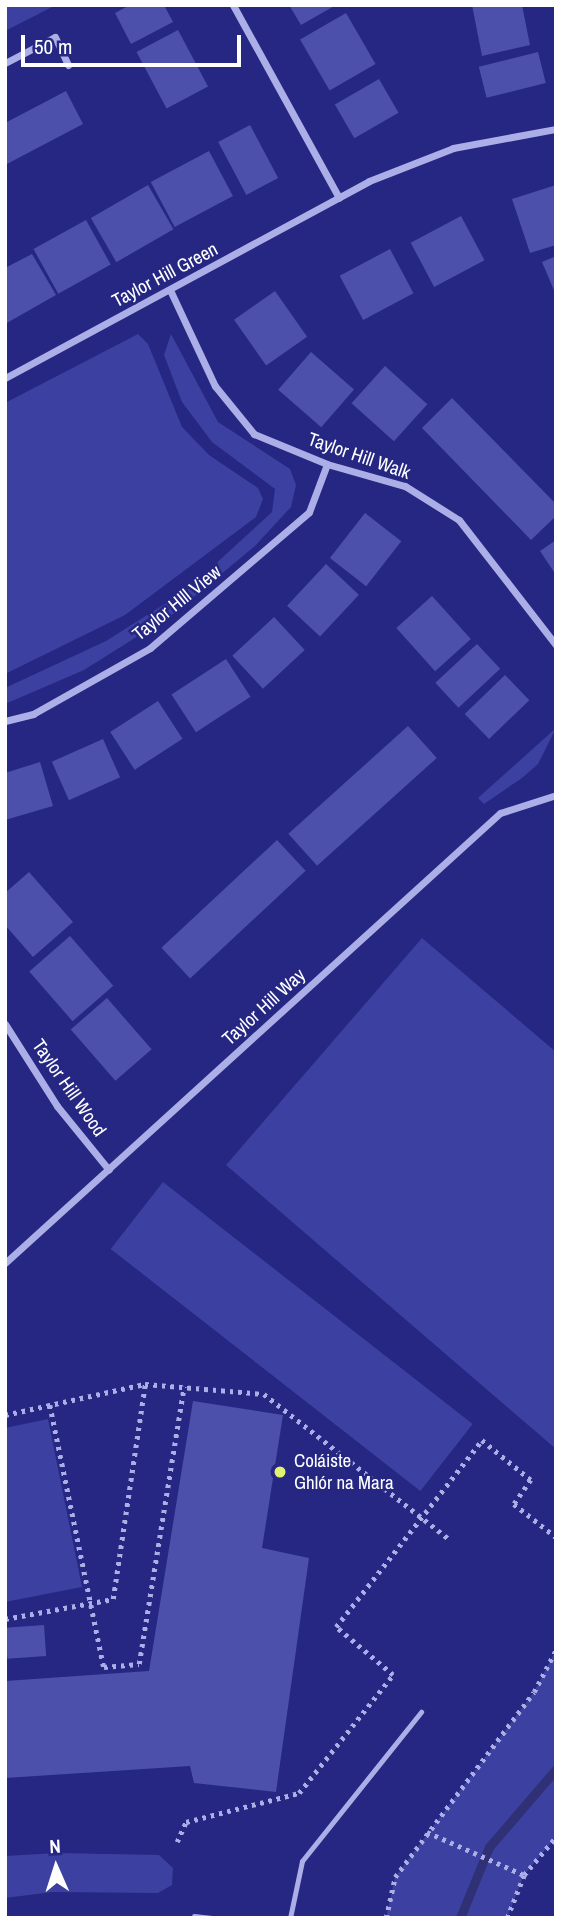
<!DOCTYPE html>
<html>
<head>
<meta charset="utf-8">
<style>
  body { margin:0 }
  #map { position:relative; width:561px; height:1923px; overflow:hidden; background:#252782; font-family:"Archivo Narrow",sans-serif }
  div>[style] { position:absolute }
  .green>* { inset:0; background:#3c40a0; transform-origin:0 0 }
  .stream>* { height:9px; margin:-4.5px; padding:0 4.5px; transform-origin:4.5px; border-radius:4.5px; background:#2f3076 }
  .building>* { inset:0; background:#4d50aa; transform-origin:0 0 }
  .path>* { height:4.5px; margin-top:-2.25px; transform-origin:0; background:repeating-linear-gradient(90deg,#acafe7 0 3.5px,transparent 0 8.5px) }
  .lane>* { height:5px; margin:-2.5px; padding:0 2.5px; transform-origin:2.5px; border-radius:2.5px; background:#acafe7 }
  .street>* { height:7px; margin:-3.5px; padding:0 3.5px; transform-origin:3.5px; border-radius:3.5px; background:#acafe7 }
  .dots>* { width:19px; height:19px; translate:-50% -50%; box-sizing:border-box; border:4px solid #252782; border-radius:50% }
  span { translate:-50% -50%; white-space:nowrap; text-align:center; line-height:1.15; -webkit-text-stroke:5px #252782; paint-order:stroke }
  .street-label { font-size:19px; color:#fff }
  .poi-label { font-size:19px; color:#fff }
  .left { translate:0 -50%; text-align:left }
  .frame { position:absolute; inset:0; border:7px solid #fff; pointer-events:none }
  .north { position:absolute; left:21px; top:1832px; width:70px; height:70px; -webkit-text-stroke:5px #252782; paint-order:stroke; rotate:357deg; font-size:19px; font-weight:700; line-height:28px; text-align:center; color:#fff }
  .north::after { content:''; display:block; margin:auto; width:24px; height:32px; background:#fff; clip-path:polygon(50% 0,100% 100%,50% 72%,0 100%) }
  .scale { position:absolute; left:21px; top:35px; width:220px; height:32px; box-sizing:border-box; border:4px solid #fff; border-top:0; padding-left:9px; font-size:21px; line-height:24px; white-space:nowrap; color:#fff; -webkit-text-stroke:5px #252782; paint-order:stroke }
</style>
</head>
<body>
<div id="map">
  <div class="green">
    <i style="clip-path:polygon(5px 5px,56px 5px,5px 31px)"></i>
    <i style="clip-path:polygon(138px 334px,148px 344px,182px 427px,209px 455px,258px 488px,263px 499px,256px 517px,125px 615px,5px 674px,5px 403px)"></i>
    <i style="clip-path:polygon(171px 334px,218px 422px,290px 469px,296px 485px,291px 507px,255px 546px,173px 614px,84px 670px,5px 704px,5px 688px,106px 641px,187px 590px,272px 512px,275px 489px,212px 442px,182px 402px,164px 355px)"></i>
    <i style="clip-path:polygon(556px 728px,538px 764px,522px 778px,484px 804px,478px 798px)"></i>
    <i style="clip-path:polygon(422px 938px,556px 1052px,556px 1449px,226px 1165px)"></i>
    <i style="left:163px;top:1182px;width:393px;height:85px;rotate:38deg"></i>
    <i style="clip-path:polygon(48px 1419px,82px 1587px,5px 1602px,5px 1428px)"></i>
    <i style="clip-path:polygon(556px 1650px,556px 1837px,524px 1875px,507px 1918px,386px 1918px,395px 1877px,534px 1692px)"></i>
    <i style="clip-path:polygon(57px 1853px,159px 1855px,173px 1868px,172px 1885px,158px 1893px,53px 1892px,5px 1898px,5px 1856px)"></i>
  </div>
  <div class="stream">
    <i style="left:460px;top:1918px;width:77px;rotate:-67.8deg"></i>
    <i style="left:489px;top:1847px;width:103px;rotate:-49.3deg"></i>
  </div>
  <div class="building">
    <i style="clip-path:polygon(130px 5px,164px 5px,173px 22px,131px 44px,115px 13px)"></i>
    <i style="clip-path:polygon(289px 5px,336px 5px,301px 25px)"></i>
    <i style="clip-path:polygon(472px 5px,522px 5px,530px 45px,482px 56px)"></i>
    <i style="left:346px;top:13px;width:59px;height:53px;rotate:60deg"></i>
    <i style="left:178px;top:30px;width:64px;height:47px;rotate:62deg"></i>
    <i style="left:538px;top:52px;width:32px;height:61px;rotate:76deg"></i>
    <i style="left:379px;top:79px;width:39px;height:51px;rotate:60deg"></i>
    <i style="clip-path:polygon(66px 91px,83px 124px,5px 165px,5px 123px)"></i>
    <i style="left:250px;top:125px;width:60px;height:36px;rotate:62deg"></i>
    <i style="left:209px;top:151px;width:51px;height:66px;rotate:62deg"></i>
    <i style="left:148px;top:185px;width:51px;height:66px;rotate:60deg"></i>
    <i style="clip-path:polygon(556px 185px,556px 245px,530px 253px,512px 199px)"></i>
    <i style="left:461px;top:216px;width:50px;height:57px;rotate:62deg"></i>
    <i style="left:86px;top:220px;width:51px;height:60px;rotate:61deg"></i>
    <i style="left:390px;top:249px;width:50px;height:57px;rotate:62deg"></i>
    <i style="clip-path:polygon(32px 254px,56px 295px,5px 324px,5px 268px)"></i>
    <i style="clip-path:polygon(556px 256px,556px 295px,542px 262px)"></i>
    <i style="left:275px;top:291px;width:56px;height:50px;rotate:55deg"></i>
    <i style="left:311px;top:352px;width:57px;height:50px;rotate:41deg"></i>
    <i style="left:385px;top:366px;width:57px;height:50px;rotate:42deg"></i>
    <i style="clip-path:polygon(452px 398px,556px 504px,556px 516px,531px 540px,422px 428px)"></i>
    <i style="left:365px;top:513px;width:46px;height:57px;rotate:38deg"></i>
    <i style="clip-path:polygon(556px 540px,556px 575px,540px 551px)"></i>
    <i style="left:326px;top:564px;width:45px;height:57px;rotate:43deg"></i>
    <i style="left:432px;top:596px;width:58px;height:48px;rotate:48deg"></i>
    <i style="left:274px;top:617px;width:45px;height:57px;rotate:47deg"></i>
    <i style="left:477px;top:644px;width:34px;height:57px;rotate:47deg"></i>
    <i style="left:226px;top:659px;width:45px;height:65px;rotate:57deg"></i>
    <i style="left:505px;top:675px;width:35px;height:56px;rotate:46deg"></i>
    <i style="left:158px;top:701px;width:45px;height:57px;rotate:57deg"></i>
    <i style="left:408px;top:726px;width:43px;height:161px;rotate:48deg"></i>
    <i style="left:103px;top:739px;width:42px;height:56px;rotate:66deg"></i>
    <i style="clip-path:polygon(40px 762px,53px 806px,5px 820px,5px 773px)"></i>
    <i style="left:277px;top:840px;width:42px;height:158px;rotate:47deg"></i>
    <i style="clip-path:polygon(29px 872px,73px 922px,33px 957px,5px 925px,5px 893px)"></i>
    <i style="left:70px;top:936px;width:66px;height:54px;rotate:49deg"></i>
    <i style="left:107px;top:998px;width:68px;height:48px;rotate:49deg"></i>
    <i style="clip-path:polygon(193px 1401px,283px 1415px,262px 1548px,309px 1558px,276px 1792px,194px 1783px,190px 1766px,5px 1778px,5px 1681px,149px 1671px)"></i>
    <i style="left:44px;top:1625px;width:31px;height:39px;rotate:86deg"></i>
  </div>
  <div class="path">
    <i style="left:50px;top:1405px;width:268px;rotate:78.4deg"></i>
    <i style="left:104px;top:1667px;width:35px;rotate:-5deg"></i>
    <i style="left:139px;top:1664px;width:281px;rotate:-80.8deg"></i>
    <i style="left:5px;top:1415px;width:143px;rotate:-12.5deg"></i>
    <i style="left:145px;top:1384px;width:119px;rotate:4.8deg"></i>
    <i style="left:264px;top:1394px;width:236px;rotate:38.1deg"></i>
    <i style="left:5px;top:1619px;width:110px;rotate:-10.5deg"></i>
    <i style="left:113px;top:1599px;width:217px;rotate:-81.5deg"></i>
    <i style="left:427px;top:1832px;width:106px;rotate:23.9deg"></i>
    <i style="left:177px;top:1842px;width:22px;rotate:-66deg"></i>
    <i style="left:186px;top:1822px;width:117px;rotate:-14.4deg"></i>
    <i style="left:299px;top:1793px;width:151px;rotate:-51.5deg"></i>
    <i style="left:393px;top:1675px;width:75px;rotate:-139.9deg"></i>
    <i style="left:336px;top:1627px;width:237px;rotate:-52deg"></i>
    <i style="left:482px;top:1440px;width:63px;rotate:39.2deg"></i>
    <i style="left:531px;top:1480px;width:29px;rotate:125deg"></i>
    <i style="left:514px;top:1504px;width:53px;rotate:38.2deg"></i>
    <i style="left:386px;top:1918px;width:42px;rotate:-77.6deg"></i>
    <i style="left:395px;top:1877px;width:231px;rotate:-53.1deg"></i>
    <i style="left:534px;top:1692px;width:47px;rotate:-62.4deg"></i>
    <i style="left:507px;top:1918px;width:46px;rotate:-68.4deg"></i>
    <i style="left:524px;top:1875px;width:50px;rotate:-49.9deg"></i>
  </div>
  <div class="lane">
    <i style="left:194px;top:1916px;width:18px;rotate:6deg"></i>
    <i style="left:290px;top:1918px;width:58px;rotate:-78.1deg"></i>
    <i style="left:302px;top:1861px;width:191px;rotate:-51.4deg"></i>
  </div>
  <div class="street">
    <i style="left:233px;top:5px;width:220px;rotate:61.2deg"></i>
    <i style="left:5px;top:63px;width:56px;rotate:-27.5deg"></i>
    <i style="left:55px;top:37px;width:31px;rotate:65deg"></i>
    <i style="left:170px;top:290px;width:106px;rotate:64.9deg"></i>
    <i style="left:215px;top:386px;width:62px;rotate:50.9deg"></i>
    <i style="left:254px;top:434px;width:79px;rotate:22.3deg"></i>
    <i style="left:327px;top:464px;width:81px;rotate:15.8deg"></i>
    <i style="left:405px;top:486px;width:64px;rotate:32.2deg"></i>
    <i style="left:459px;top:520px;width:158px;rotate:52.2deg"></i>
    <i style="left:5px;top:378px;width:414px;rotate:-28.4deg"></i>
    <i style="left:369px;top:181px;width:90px;rotate:-21.4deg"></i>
    <i style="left:453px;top:148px;width:105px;rotate:-10.5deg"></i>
    <i style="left:5px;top:721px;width:29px;rotate:-14deg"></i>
    <i style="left:33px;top:714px;width:134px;rotate:-29.4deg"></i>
    <i style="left:150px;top:648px;width:209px;rotate:-40.5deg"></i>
    <i style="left:309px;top:512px;width:51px;rotate:-69.4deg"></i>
    <i style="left:5px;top:1024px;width:97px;rotate:57.6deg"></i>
    <i style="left:57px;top:1106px;width:82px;rotate:50.9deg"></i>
    <i style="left:5px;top:1263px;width:669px;rotate:-42.27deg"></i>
    <i style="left:500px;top:813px;width:59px;rotate:-17.8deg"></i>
  </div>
  <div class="dots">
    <i style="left:280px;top:1472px;background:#e1f170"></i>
  </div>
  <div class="street-label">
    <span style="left:165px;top:275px;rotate:-28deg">Taylor Hill Green</span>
    <span style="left:359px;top:456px;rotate:19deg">Taylor Hill Walk</span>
    <span style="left:177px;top:603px;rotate:-39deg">Taylor HIll View</span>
    <span style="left:264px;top:1007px;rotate:-42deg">Taylor Hill Way</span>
    <span style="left:69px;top:1088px;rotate:55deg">Taylor Hill Wood</span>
  </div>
  <div class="poi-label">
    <span class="left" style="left:294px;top:1472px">Coláiste<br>Ghlór na Mara</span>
  </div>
  <div class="frame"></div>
  <div class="north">N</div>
  <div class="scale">50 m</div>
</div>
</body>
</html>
